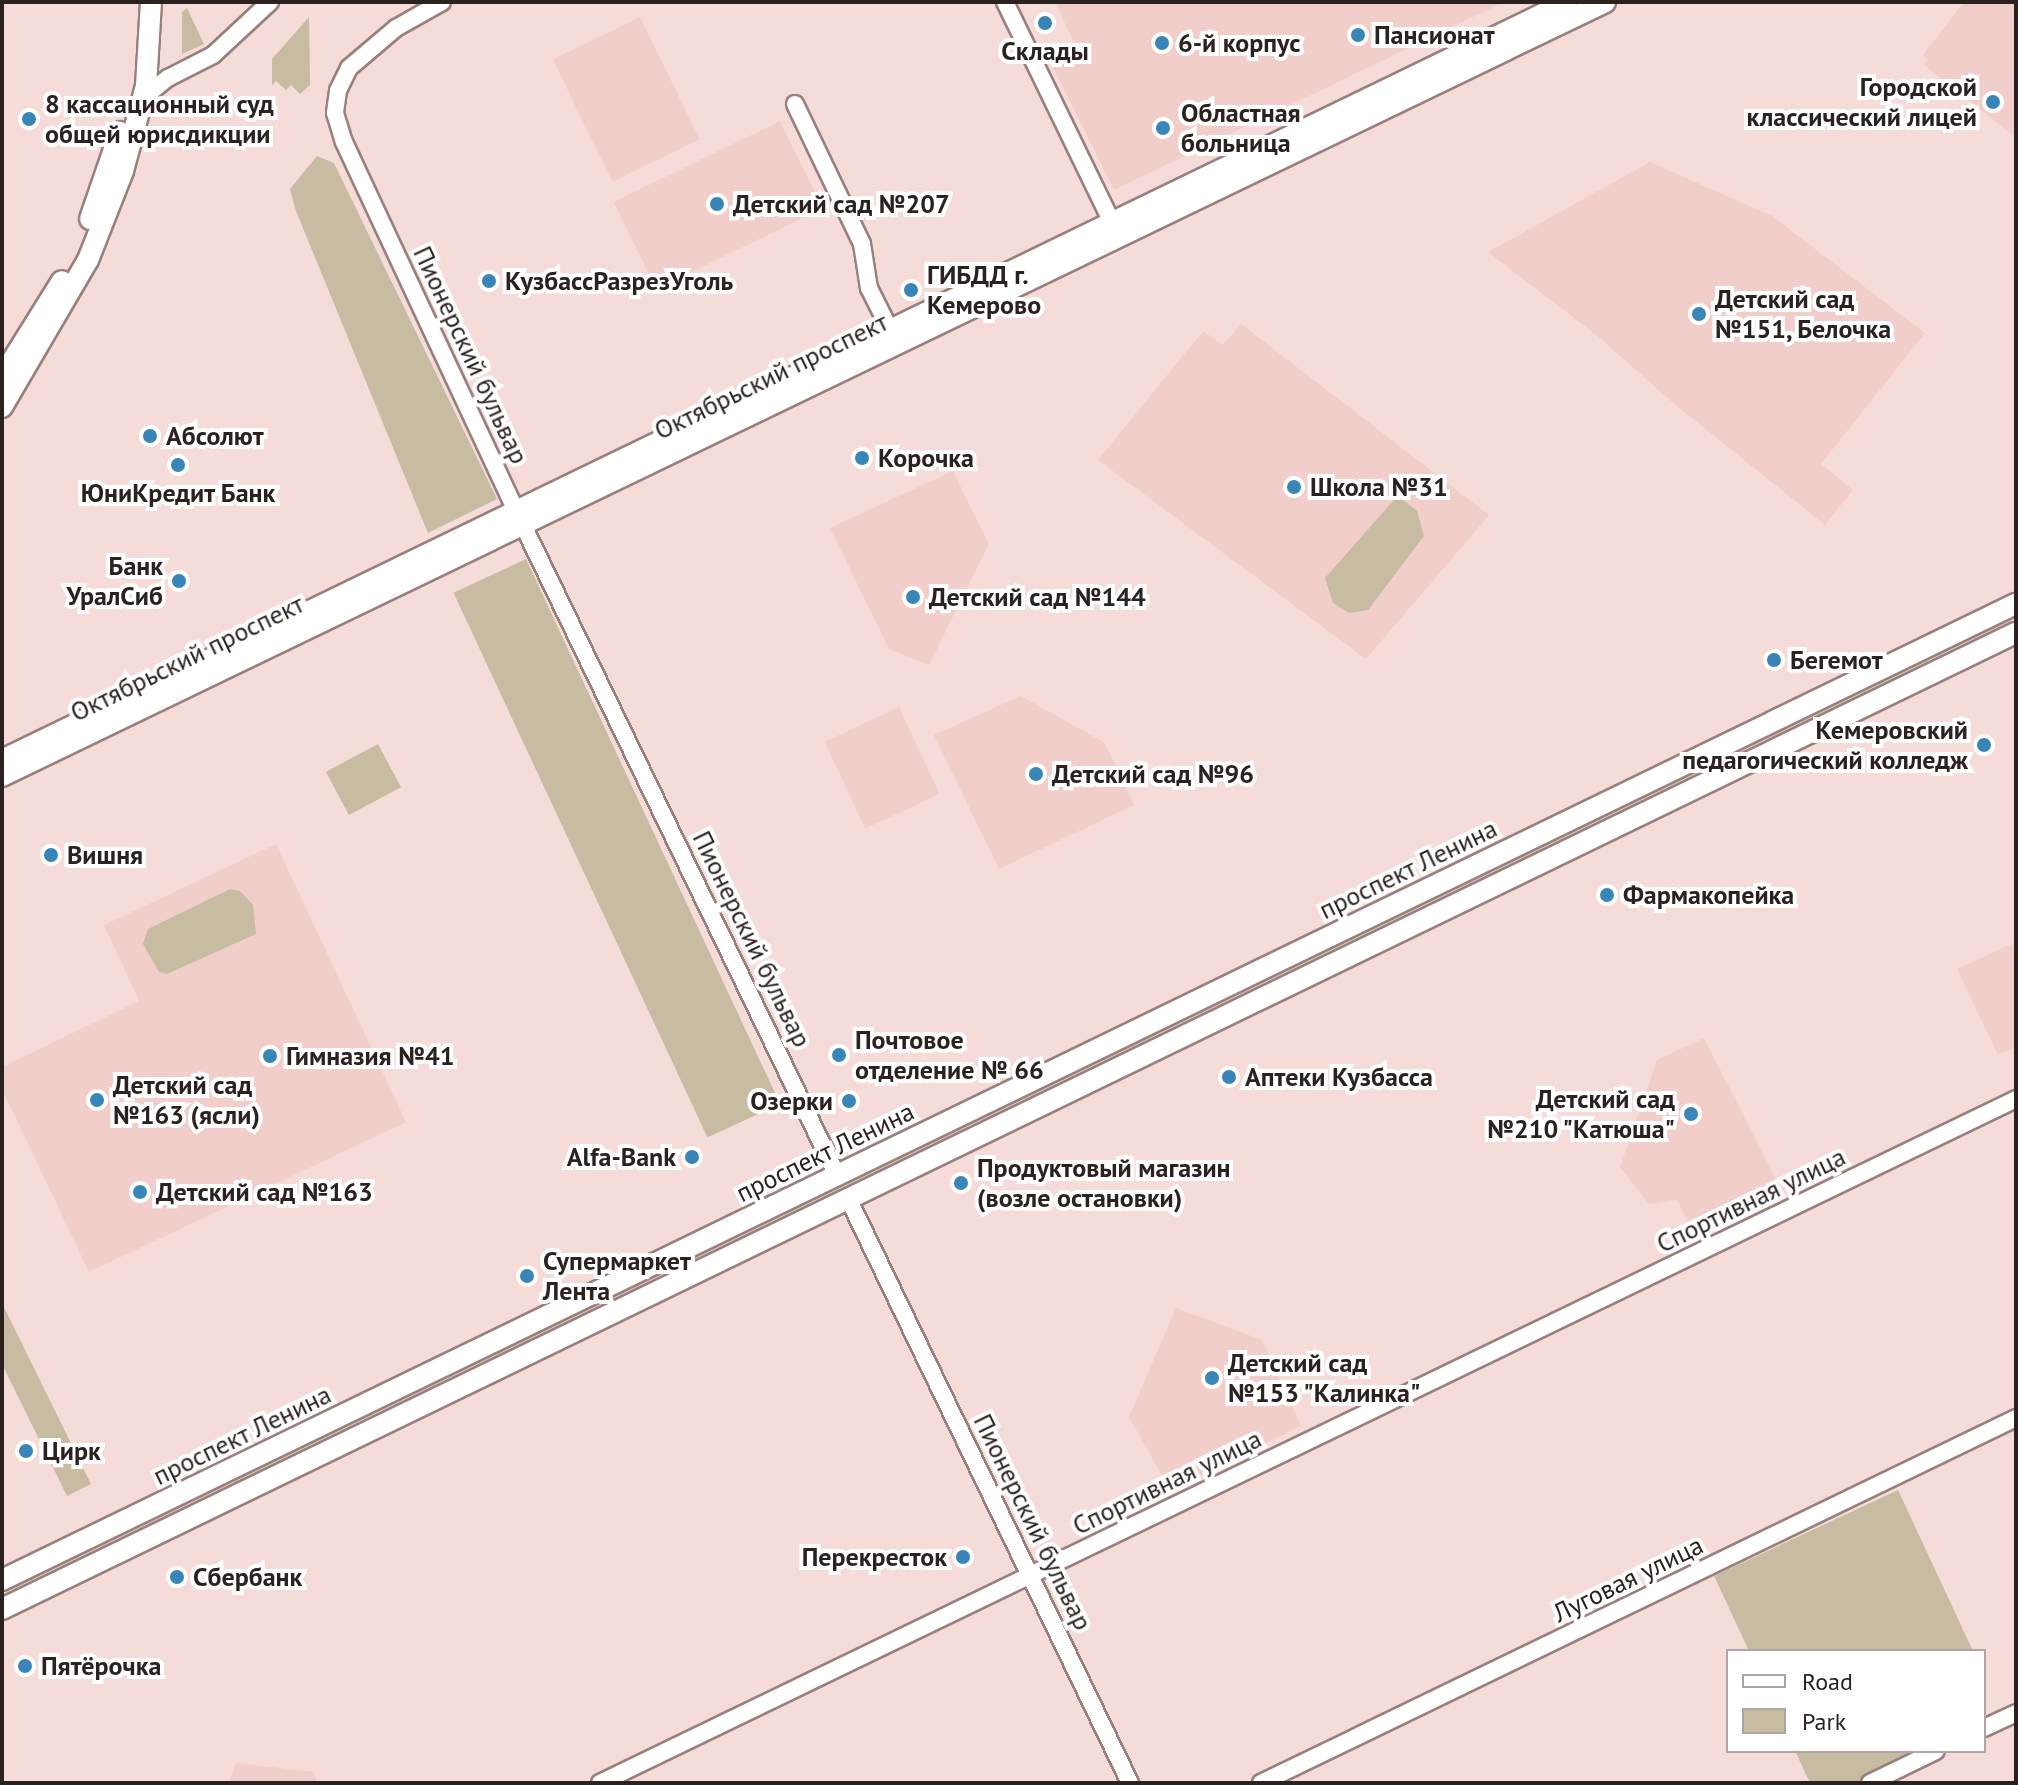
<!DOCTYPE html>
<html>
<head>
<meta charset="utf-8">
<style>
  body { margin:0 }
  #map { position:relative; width:2018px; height:1785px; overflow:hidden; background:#f6dcd8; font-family:"PT Sans",sans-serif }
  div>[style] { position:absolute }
  .built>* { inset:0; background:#f1cec9; transform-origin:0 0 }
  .green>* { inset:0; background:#c7bba1; transform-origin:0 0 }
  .roads { filter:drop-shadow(2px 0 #98807d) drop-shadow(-2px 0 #98807d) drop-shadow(0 2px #98807d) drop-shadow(0 -2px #98807d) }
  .minor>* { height:16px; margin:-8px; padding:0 8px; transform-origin:8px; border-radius:8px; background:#fff }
  .major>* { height:20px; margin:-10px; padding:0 10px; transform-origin:10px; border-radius:10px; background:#fff }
  .dots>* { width:22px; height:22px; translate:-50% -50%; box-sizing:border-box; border:4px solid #fff; border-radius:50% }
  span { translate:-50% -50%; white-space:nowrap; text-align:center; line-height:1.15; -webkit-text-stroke:8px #fff; paint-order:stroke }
  .poi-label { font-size:26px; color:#2b2220; font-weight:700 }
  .left { translate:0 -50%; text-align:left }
  .right { translate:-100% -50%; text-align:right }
  .street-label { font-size:26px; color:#2b2220 }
  .frame { position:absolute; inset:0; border:4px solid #2b2220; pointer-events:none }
  .legend { position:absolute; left:1726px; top:1649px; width:260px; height:104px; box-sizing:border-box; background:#fff; border:2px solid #aaa7a6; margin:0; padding:10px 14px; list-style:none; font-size:24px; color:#2b2220 }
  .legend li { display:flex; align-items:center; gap:16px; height:40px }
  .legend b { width:40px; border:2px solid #aaa7a6 }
</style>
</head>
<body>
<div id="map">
  <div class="built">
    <i style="clip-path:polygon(1055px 2px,1504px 2px,1114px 190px,1053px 67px,1080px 55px)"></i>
    <i style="clip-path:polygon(1964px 2px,2016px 2px,2016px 138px,1924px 65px,1928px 59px,1923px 55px)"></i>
    <i style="left:640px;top:17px;width:136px;height:97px;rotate:64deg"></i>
    <i style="left:780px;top:121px;width:97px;height:185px;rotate:64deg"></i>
    <i style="clip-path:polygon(1650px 162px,1772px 216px,1925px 333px,1821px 464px,1853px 490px,1825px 525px,1672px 402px,1600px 338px,1488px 252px)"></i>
    <i style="clip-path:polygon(1241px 324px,1489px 515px,1366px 659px,1098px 460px,1203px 331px,1223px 345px)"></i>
    <i style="clip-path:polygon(953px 471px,989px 544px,929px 665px,889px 649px,830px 528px)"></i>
    <i style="clip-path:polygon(1021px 696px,1105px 743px,1134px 805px,999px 869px,934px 735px)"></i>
    <i style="left:899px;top:707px;width:96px;height:82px;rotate:65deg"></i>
    <i style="clip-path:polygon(276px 844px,406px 1122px,89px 1272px,2px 1089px,2px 1067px,139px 1001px,104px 925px)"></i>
    <i style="clip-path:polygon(2016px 942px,2016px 1047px,1998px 1055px,1957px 969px)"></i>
    <i style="clip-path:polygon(1704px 1038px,1781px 1189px,1694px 1232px,1677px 1200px,1649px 1204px,1620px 1167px,1657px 1060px)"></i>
    <i style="clip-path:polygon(1176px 1308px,1262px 1340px,1301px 1426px,1170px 1490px,1129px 1417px)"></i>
    <i style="clip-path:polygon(236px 1763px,313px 1772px,318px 1783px,229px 1783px)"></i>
  </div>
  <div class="green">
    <i style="clip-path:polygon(187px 8px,204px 44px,182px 54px,182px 12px)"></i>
    <i style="clip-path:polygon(309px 17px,310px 85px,300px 94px,291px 85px,286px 90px,276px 81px,272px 85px,272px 59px)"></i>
    <i style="clip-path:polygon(317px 156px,334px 163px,497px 499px,428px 533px,296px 211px,290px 189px)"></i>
    <i style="clip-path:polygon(1394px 500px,1403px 500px,1417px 511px,1424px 536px,1368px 610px,1349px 613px,1333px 603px,1325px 578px)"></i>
    <i style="left:526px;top:559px;width:601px;height:80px;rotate:65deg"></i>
    <i style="left:378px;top:744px;width:49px;height:59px;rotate:62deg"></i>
    <i style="clip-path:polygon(230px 889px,240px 891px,253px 905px,256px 934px,167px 974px,159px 972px,143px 944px,148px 929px)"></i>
    <i style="clip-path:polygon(2px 1303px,91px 1484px,67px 1496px,2px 1364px)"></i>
    <i style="clip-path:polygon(1898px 1490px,1973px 1651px,1749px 1651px,1714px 1576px)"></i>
    <i style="clip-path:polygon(1795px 1751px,1926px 1751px,1858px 1783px,1810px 1783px)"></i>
  </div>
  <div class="roads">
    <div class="minor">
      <i style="left:442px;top:2px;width:53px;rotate:150.5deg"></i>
      <i style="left:396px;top:28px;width:62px;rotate:139.6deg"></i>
      <i style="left:349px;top:68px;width:25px;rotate:116deg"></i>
      <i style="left:338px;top:91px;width:22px;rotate:98deg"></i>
      <i style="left:335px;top:113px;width:30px;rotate:73deg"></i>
      <i style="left:344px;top:142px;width:423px;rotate:65deg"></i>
      <i style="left:523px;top:525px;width:722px;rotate:64.22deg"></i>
      <i style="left:1005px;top:2px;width:254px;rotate:64.1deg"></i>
      <i style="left:143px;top:98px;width:32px;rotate:-39deg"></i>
      <i style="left:168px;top:78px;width:51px;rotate:-27.1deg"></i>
      <i style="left:213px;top:55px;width:78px;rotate:-42.9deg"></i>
      <i style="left:795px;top:104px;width:155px;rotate:64.4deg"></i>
      <i style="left:862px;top:244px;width:45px;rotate:81deg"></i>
      <i style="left:869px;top:288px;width:47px;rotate:63.4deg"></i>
      <i style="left:848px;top:1198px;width:649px;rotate:64.26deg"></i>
      <i style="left:1984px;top:1728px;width:35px;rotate:-25deg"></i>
      <i style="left:600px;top:1783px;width:1573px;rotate:-25.78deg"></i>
      <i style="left:1261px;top:1783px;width:839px;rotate:-25.8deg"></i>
      <i style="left:1870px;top:1783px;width:73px;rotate:-25.9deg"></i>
    </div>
    <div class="major">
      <i style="left:90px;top:219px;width:92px;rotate:-71deg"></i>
      <i style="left:2px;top:377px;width:113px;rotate:-58deg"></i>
      <i style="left:2px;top:407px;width:170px;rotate:-59.7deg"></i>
      <i style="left:88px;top:260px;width:96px;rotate:-68.5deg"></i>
      <i style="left:123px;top:171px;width:88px;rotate:-74.9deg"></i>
      <i style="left:146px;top:86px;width:84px;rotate:-86.6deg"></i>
      <i style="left:2px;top:760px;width:1739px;rotate:-25.84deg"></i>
      <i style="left:2px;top:776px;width:1780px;rotate:-25.77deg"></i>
      <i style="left:2px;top:1580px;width:2238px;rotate:-25.86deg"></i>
      <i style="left:2px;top:1609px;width:2238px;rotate:-25.86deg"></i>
    </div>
  </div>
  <div class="dots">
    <i style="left:1045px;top:23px;background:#3a85b8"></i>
    <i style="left:1358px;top:35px;background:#3a85b8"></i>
    <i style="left:1162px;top:43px;background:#3a85b8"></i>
    <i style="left:1993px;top:102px;background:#3a85b8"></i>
    <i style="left:29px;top:119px;background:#3a85b8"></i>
    <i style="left:1163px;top:128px;background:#3a85b8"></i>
    <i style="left:717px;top:204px;background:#3a85b8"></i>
    <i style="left:489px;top:281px;background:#3a85b8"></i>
    <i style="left:911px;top:290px;background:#3a85b8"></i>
    <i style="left:1699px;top:314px;background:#3a85b8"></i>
    <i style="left:150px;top:436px;background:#3a85b8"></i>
    <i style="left:862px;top:458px;background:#3a85b8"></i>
    <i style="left:178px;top:465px;background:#3a85b8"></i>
    <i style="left:1294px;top:487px;background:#3a85b8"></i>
    <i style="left:179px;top:581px;background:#3a85b8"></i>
    <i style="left:913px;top:597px;background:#3a85b8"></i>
    <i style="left:1774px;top:660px;background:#3a85b8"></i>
    <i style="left:1984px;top:745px;background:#3a85b8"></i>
    <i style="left:1036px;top:774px;background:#3a85b8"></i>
    <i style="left:51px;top:855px;background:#3a85b8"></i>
    <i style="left:1607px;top:895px;background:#3a85b8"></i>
    <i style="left:839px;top:1055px;background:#3a85b8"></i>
    <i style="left:270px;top:1056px;background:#3a85b8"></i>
    <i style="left:1229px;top:1077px;background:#3a85b8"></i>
    <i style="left:97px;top:1100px;background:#3a85b8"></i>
    <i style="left:849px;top:1101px;background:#3a85b8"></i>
    <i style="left:1691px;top:1114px;background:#3a85b8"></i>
    <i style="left:692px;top:1157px;background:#3a85b8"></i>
    <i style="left:961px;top:1183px;background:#3a85b8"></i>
    <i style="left:140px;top:1192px;background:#3a85b8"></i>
    <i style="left:527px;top:1276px;background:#3a85b8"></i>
    <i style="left:1212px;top:1378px;background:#3a85b8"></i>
    <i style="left:26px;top:1451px;background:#3a85b8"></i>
    <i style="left:963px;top:1557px;background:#3a85b8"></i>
    <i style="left:177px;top:1577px;background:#3a85b8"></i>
    <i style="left:25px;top:1666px;background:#3a85b8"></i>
  </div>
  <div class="poi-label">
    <span class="left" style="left:1374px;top:35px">Пансионат</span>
    <span class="left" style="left:1178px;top:43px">6-й корпус</span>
    <span style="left:1045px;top:51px">Склады</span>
    <span class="right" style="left:1977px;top:102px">Городской<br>классический лицей</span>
    <span class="left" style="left:45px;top:119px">8 кассационный суд<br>общей юрисдикции</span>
    <span class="left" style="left:1181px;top:128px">Областная<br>больница</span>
    <span class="left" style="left:733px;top:204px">Детский сад №207</span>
    <span class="left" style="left:927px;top:290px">ГИБДД г.<br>Кемерово</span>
    <span class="left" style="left:505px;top:281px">КузбассРазрезУголь</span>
    <span class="left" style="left:1715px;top:314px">Детский сад<br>№151, Белочка</span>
    <span class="left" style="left:166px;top:436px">Абсолют</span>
    <span class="left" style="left:878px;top:458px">Корочка</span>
    <span class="left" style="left:1310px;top:487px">Школа №31</span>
    <span style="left:178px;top:493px">ЮниКредит Банк</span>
    <span class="right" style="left:163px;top:581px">Банк<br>УралСиб</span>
    <span class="left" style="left:929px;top:597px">Детский сад №144</span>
    <span class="left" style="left:1790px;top:660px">Бегемот</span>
    <span class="right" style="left:1968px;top:745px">Кемеровский<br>педагогический колледж</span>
    <span class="left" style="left:1052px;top:774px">Детский сад №96</span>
    <span class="left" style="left:67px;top:855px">Вишня</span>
    <span class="left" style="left:1623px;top:895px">Фармакопейка</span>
    <span class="left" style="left:855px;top:1055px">Почтовое<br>отделение № 66</span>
    <span class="left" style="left:286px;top:1056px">Гимназия №41</span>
    <span class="left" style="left:1245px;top:1077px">Аптеки Кузбасса</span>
    <span class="left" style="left:113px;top:1100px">Детский сад<br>№163 (ясли)</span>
    <span class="right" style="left:1675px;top:1114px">Детский сад<br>№210 "Катюша"</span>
    <span class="right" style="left:833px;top:1101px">Озерки</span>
    <span class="right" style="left:676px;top:1157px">Alfa-Bank</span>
    <span class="left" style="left:977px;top:1183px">Продуктовый магазин<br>(возле остановки)</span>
    <span class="left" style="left:156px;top:1192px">Детский сад №163</span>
    <span class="left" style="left:543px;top:1276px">Супермаркет<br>Лента</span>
    <span class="left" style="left:1228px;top:1378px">Детский сад<br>№153 "Калинка"</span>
    <span class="left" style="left:42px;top:1451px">Цирк</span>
    <span class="right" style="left:947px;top:1557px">Перекресток</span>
    <span class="left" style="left:193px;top:1577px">Сбербанк</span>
    <span class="left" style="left:41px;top:1666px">Пятёрочка</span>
  </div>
  <div class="street-label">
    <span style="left:471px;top:355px;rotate:65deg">Пионерский бульвар</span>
    <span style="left:771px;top:376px;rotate:-26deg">Октябрьский проспект</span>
    <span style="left:187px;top:658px;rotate:-26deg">Октябрьский проспект</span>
    <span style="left:1408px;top:869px;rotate:-26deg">проспект Ленина</span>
    <span style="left:752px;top:939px;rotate:64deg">Пионерский бульвар</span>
    <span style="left:825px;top:1152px;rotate:-26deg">проспект Ленина</span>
    <span style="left:1751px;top:1200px;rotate:-26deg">Спортивная улица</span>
    <span style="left:242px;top:1435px;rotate:-26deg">проспект Ленина</span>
    <span style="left:1167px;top:1482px;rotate:-26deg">Спортивная улица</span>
    <span style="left:1033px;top:1522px;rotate:64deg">Пионерский бульвар</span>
    <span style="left:1628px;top:1579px;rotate:-26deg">Луговая улица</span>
  </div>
  <div class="frame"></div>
  <ul class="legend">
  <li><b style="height:10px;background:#fff"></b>Road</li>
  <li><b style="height:22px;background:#c7bba1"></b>Park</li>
  </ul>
</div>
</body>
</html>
